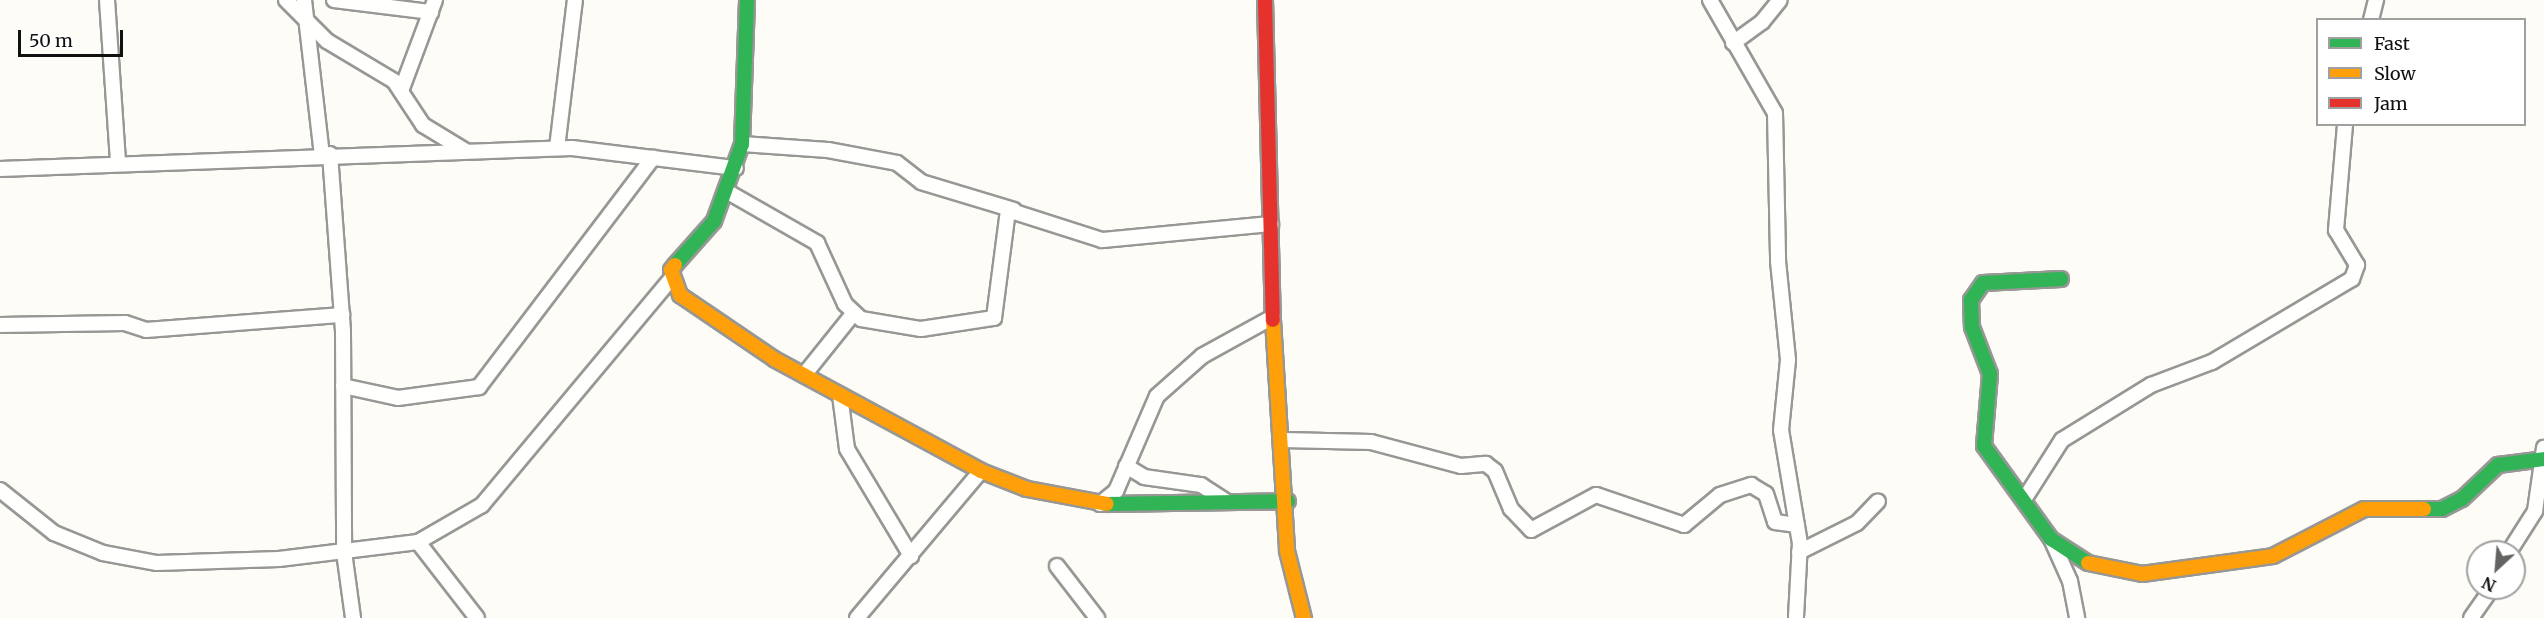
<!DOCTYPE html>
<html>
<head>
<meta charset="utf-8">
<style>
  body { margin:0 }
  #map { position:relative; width:2544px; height:618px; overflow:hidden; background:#fdfcf7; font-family:Merriweather,serif }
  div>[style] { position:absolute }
  .roads { filter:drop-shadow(2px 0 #979795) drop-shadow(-2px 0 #979795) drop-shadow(0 2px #979795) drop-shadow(0 -2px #979795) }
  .street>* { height:14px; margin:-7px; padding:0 7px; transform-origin:7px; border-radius:7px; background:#fffffe }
  .fast>* { height:14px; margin:-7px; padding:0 7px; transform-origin:7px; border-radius:7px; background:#30b455 }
  .slow>* { height:14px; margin:-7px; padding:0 7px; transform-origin:7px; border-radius:7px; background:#ff9f0a }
  .jam>* { height:14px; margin:-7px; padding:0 7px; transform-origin:7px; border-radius:7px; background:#e5322d }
  span { translate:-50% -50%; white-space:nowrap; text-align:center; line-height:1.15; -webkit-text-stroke:6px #fff; paint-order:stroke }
  .legend { position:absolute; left:2316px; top:18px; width:210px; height:108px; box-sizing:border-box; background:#fff; border:2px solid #a0a0a0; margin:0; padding:8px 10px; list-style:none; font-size:18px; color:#111 }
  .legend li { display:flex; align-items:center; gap:12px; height:30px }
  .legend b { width:30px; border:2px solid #a0a0a0 }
  .north { position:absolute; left:2466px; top:540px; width:60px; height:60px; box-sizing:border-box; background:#fff; border:2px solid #a0a0a0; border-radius:50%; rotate:206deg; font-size:16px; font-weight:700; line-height:24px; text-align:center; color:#111 }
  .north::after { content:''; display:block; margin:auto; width:21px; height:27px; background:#646362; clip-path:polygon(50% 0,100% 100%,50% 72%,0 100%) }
  .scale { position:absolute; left:18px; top:30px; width:105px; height:27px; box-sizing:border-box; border:3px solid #111; border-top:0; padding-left:8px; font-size:18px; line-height:21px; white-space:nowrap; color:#111; -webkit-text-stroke:4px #fff; paint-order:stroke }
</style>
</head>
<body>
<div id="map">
  <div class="roads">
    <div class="street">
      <i style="left:107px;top:0;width:163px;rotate:86.1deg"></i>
      <i style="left:286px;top:0;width:58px;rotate:45deg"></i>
      <i style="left:327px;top:41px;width:78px;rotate:30.8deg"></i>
      <i style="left:394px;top:81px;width:53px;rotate:56.6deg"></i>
      <i style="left:423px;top:125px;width:50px;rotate:31.2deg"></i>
      <i style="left:304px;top:0;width:156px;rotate:83.4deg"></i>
      <i style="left:334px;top:0;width:98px;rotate:7.1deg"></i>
      <i style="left:1710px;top:0;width:130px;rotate:60.1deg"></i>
      <i style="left:1775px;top:113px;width:148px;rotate:88.8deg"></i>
      <i style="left:1778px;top:261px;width:100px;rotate:84.2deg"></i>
      <i style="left:1788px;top:360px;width:70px;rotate:95.7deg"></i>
      <i style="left:1781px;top:430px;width:115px;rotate:80.5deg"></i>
      <i style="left:1800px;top:543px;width:75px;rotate:93.1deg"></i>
      <i style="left:2371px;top:20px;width:21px;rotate:-76deg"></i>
      <i style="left:1733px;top:43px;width:36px;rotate:-36deg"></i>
      <i style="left:1762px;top:22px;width:28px;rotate:-51deg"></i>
      <i style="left:401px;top:91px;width:97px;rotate:-69.5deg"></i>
      <i style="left:742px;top:144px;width:86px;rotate:4deg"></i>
      <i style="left:828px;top:150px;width:70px;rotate:10.7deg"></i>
      <i style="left:897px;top:163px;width:31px;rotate:38deg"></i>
      <i style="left:921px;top:182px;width:97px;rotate:16.8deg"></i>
      <i style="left:557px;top:148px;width:149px;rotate:-83.1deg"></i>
      <i style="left:330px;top:154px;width:178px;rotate:85.8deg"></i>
      <i style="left:343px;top:332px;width:220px;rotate:89.7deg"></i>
      <i style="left:344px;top:552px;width:67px;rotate:82.2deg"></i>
      <i style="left:0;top:169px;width:572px;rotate:-2.1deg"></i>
      <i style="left:572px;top:148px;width:165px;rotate:7deg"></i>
      <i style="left:728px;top:192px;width:103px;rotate:29.8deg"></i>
      <i style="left:817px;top:243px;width:67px;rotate:65.3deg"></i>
      <i style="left:845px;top:304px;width:22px;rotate:43deg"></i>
      <i style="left:861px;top:319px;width:61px;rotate:9.5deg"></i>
      <i style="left:921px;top:329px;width:74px;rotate:-8.6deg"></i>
      <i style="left:994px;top:318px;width:109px;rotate:-82.6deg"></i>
      <i style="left:1008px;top:210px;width:99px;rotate:17.7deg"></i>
      <i style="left:1102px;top:240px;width:170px;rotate:-5.4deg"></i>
      <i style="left:0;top:325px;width:125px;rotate:-0.9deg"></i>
      <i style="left:125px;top:323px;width:22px;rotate:18deg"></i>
      <i style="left:146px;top:330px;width:197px;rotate:-4.4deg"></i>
      <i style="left:804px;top:375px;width:78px;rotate:-51.2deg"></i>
      <i style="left:343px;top:386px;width:56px;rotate:12.3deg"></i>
      <i style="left:398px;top:398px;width:82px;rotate:-7.7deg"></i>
      <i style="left:479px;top:387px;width:288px;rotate:-52.8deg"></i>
      <i style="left:840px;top:395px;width:54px;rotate:82.6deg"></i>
      <i style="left:847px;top:449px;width:125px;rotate:59.1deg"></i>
      <i style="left:1283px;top:440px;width:88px;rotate:1.3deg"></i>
      <i style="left:1371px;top:442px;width:93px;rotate:14.9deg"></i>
      <i style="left:1461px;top:466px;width:25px;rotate:-5deg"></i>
      <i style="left:1486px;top:464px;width:11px;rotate:38deg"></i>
      <i style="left:1495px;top:471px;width:41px;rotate:67.2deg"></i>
      <i style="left:1511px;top:509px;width:29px;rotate:46deg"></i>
      <i style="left:1531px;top:530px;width:74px;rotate:-28.3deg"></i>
      <i style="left:1596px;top:495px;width:93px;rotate:18.8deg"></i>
      <i style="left:1684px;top:525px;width:47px;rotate:-39.8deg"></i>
      <i style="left:1720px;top:495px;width:33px;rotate:-18deg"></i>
      <i style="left:1751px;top:485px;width:17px;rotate:31deg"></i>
      <i style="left:1766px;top:494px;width:29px;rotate:72deg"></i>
      <i style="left:1775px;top:522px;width:22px;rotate:8deg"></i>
      <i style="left:1126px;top:466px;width:21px;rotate:31deg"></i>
      <i style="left:1144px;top:477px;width:58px;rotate:8deg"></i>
      <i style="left:1201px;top:485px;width:31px;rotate:33deg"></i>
      <i style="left:0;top:490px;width:69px;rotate:38.5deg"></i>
      <i style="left:54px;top:533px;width:53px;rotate:22.2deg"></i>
      <i style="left:103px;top:553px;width:55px;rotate:10.5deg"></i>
      <i style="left:157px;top:563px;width:122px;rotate:-1.9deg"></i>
      <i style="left:279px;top:559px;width:140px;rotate:-7deg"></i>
      <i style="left:418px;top:542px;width:74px;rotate:-30deg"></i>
      <i style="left:482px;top:505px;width:295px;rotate:-50.1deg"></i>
      <i style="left:2025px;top:498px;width:69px;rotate:-57.5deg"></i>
      <i style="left:2062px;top:440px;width:105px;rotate:-31.7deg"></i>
      <i style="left:2151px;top:385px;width:65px;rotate:-20.7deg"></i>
      <i style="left:2212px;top:362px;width:163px;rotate:-30.7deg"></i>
      <i style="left:2352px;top:279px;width:15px;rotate:-70deg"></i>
      <i style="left:2357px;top:265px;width:41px;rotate:-121deg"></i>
      <i style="left:2336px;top:230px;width:106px;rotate:-85.1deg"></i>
      <i style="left:1100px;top:504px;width:21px;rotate:-39deg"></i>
      <i style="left:1116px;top:491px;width:103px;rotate:-66.7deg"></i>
      <i style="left:1157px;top:396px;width:60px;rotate:-41.6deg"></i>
      <i style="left:1202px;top:356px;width:81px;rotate:-28.8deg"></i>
      <i style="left:2052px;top:541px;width:44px;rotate:65.8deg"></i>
      <i style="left:2070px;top:581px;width:38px;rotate:79deg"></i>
      <i style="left:418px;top:542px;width:96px;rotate:52.2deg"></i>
      <i style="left:1799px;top:552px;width:65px;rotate:-26.6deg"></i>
      <i style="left:1857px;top:523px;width:30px;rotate:-46deg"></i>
      <i style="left:2509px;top:552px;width:49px;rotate:-57.6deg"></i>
      <i style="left:2535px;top:511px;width:64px;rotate:-81.9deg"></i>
      <i style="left:1057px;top:566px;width:66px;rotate:52.4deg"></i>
      <i style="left:857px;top:618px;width:192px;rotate:-49.9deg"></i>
      <i style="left:2471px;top:618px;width:37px;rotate:-55deg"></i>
    </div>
    <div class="fast">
      <i style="left:675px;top:265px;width:59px;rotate:-48.4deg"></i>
      <i style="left:714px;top:221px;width:82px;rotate:-70deg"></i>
      <i style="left:742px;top:144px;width:144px;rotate:-88deg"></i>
      <i style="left:2061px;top:279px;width:78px;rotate:177.1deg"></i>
      <i style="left:1983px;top:283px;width:21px;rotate:125deg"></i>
      <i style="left:1971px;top:300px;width:27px;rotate:88deg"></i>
      <i style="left:1972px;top:327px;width:50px;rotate:69deg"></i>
      <i style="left:1990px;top:374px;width:72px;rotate:94.8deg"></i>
      <i style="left:1984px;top:446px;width:115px;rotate:54.2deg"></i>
      <i style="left:2051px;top:539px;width:44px;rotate:33deg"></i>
      <i style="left:1107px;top:504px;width:181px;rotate:-0.9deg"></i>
      <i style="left:2424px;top:509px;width:18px"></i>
      <i style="left:2442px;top:509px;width:22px;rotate:-27deg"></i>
      <i style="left:2462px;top:499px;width:50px;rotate:-43.4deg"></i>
      <i style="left:2498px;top:465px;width:46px;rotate:-7.4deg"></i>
    </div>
    <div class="slow">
      <i style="left:675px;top:265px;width:6px;rotate:129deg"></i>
      <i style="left:671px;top:270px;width:27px;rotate:70deg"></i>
      <i style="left:680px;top:295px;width:114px;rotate:34.2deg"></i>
      <i style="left:774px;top:359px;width:235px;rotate:28.4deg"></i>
      <i style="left:981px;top:471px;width:49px;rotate:21.4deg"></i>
      <i style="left:1027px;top:489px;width:81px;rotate:10.6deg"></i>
      <i style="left:1273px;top:320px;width:231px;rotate:86.5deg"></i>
      <i style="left:1287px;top:551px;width:69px;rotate:75.8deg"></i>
      <i style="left:2088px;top:563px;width:55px;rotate:11.5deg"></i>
      <i style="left:2142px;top:574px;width:132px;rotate:-7.8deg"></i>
      <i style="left:2273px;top:556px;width:102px;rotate:-27.3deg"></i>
      <i style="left:2364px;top:509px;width:60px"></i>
    </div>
    <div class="jam">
      <i style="left:1265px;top:0;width:320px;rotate:88.6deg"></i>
    </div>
  </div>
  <ul class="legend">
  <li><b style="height:8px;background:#30b455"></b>Fast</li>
  <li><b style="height:8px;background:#ff9f0a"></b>Slow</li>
  <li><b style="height:8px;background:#e5322d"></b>Jam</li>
  </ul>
  <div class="north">N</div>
  <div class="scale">50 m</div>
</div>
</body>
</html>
